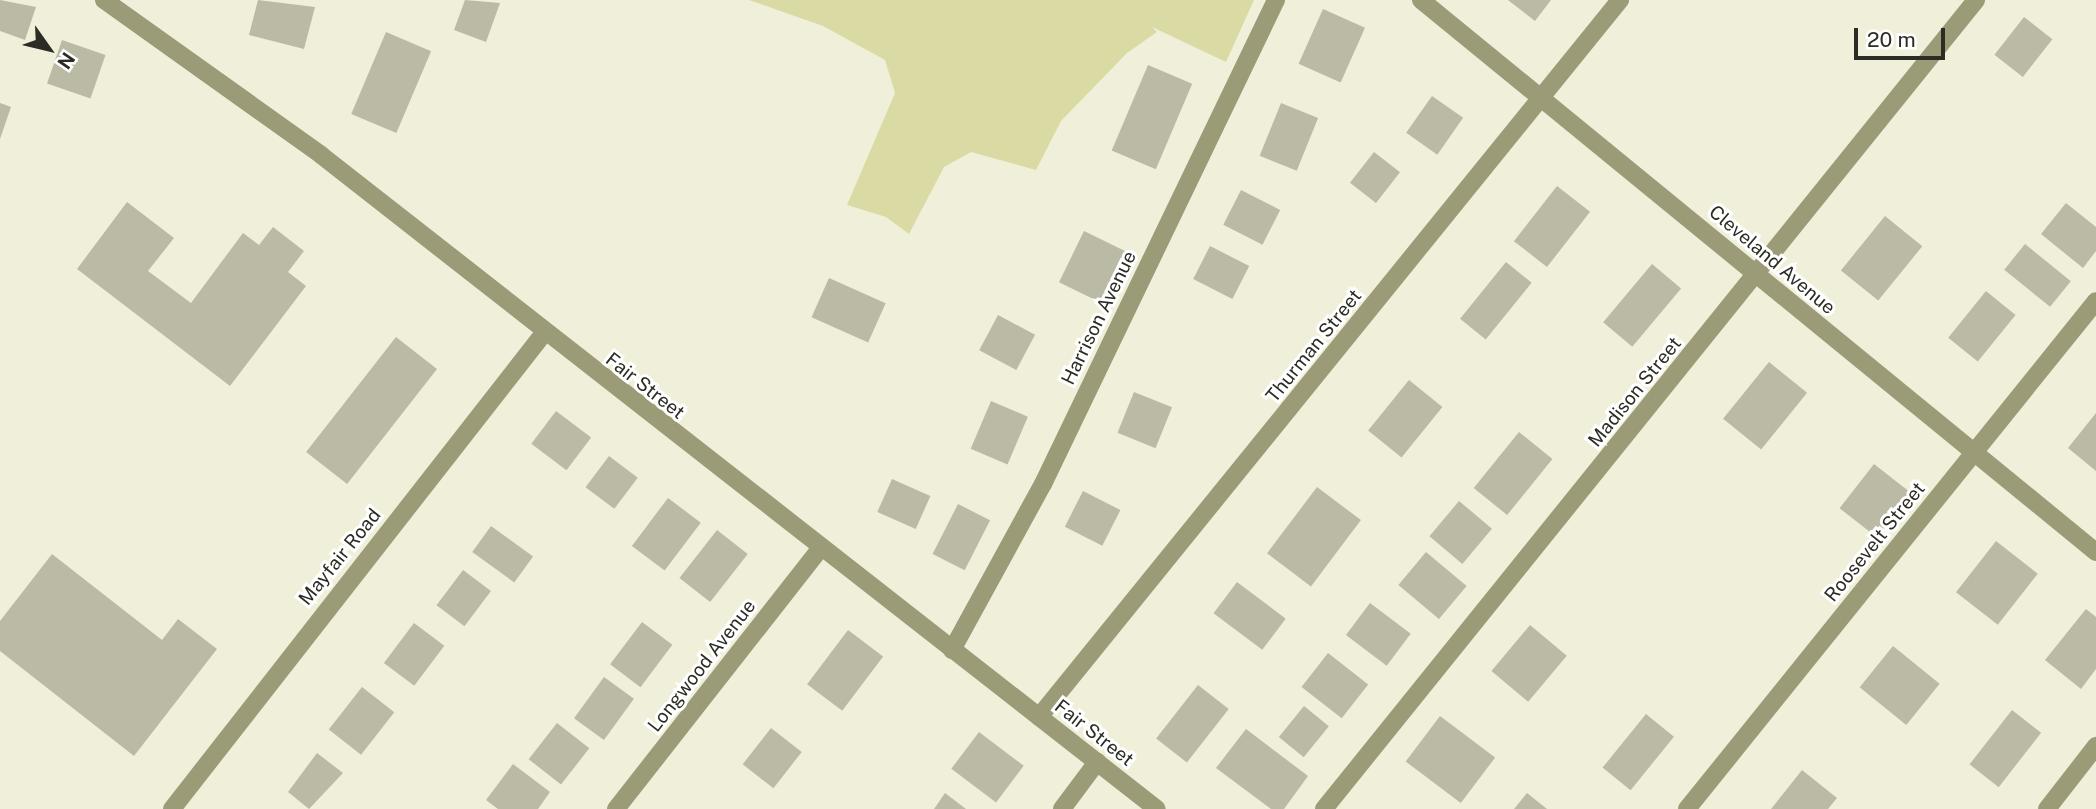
<!DOCTYPE html>
<html>
<head>
<meta charset="utf-8">
<style>
  body { margin:0 }
  #map { position:relative; width:2096px; height:809px; overflow:hidden; background:#f0f0da; font-family:"Public Sans",sans-serif }
  div>[style] { position:absolute }
  .green>* { inset:0; background:#dadaa5 }
  .building>* { inset:0; background:#babaa5; transform-origin:0 0 }
  .minor>* { height:18px; margin:-9px; padding:0 9px; transform-origin:9px; border-radius:9px; background:#9b9b78 }
  .tertiary>* { height:18px; margin:-9px; padding:0 9px; transform-origin:9px; border-radius:9px; background:#9b9b78 }
  span { translate:-50% -50%; white-space:nowrap; text-align:center; line-height:1.15; -webkit-text-stroke:6px #fff; paint-order:stroke }
  .street-label { font-size:19px; color:#2c2c24 }
  .north { position:absolute; left:14px; top:14px; width:70px; height:70px; -webkit-text-stroke:5px #fff; paint-order:stroke; rotate:124deg; font-size:19px; font-weight:700; line-height:28px; text-align:center; color:#2c2c24 }
  .north::after { content:''; display:block; margin:auto; width:24px; height:32px; background:#2c2c24; clip-path:polygon(50% 0,100% 100%,50% 72%,0 100%) }
  .scale { position:absolute; left:1854px; top:28px; width:91px; height:32px; box-sizing:border-box; border:4px solid #2c2c24; border-top:0; padding-left:9px; font-size:21px; line-height:24px; white-space:nowrap; color:#2c2c24; -webkit-text-stroke:5px #fff; paint-order:stroke }
</style>
</head>
<body>
<div id="map">
  <div class="green">
    <i style="clip-path:polygon(749px 0,1254px 0,1226px 62px,1152px 27px,1157px 32px,1127px 53px,1061px 121px,1036px 170px,971px 152px,944px 167px,909px 234px,886px 217px,847px 205px,895px 93px,885px 60px,823px 26px)"></i>
  </div>
  <div class="building">
    <i style="clip-path:polygon(0 0,36px 7px,25px 40px,0 31px)"></i>
    <i style="clip-path:polygon(258px 0,315px 7px,304px 49px,249px 35px)"></i>
    <i style="clip-path:polygon(465px 0,500px 3px,486px 42px,454px 30px)"></i>
    <i style="clip-path:polygon(1508px 0,1551px 0,1535px 21px)"></i>
    <i style="left:1323px;top:9px;width:46px;height:60px;rotate:24deg"></i>
    <i style="left:2024px;top:17px;width:36px;height:48px;rotate:38deg"></i>
    <i style="left:386px;top:32px;width:49px;height:89px;rotate:23deg"></i>
    <i style="left:62px;top:40px;width:46px;height:46px;rotate:19deg"></i>
    <i style="left:1148px;top:65px;width:48px;height:93px;rotate:23deg"></i>
    <i style="left:1432px;top:96px;width:38px;height:45px;rotate:35deg"></i>
    <i style="clip-path:polygon(0 103px,11px 107px,0 139px)"></i>
    <i style="left:1281px;top:103px;width:40px;height:57px;rotate:22deg"></i>
    <i style="left:1374px;top:152px;width:33px;height:39px;rotate:38deg"></i>
    <i style="left:1557px;top:186px;width:42px;height:70px;rotate:38deg"></i>
    <i style="left:1241px;top:190px;width:44px;height:39px;rotate:27deg"></i>
    <i style="clip-path:polygon(127px 202px,174px 238px,148px 271px,191px 303px,243px 233px,259px 245px,273px 227px,304px 251px,288px 272px,306px 286px,230px 386px,77px 269px)"></i>
    <i style="clip-path:polygon(2066px 203px,2096px 227px,2096px 251px,2083px 268px,2041px 234px)"></i>
    <i style="left:1885px;top:216px;width:48px;height:70px;rotate:39deg"></i>
    <i style="left:1084px;top:231px;width:49px;height:57px;rotate:26deg"></i>
    <i style="left:2025px;top:244px;width:59px;height:33px;rotate:39deg"></i>
    <i style="left:1210px;top:246px;width:44px;height:37px;rotate:27deg"></i>
    <i style="left:1506px;top:262px;width:33px;height:73px;rotate:39deg"></i>
    <i style="left:1652px;top:264px;width:38px;height:76px;rotate:40deg"></i>
    <i style="left:829px;top:278px;width:62px;height:43px;rotate:24deg"></i>
    <i style="left:1986px;top:291px;width:38px;height:60px;rotate:39deg"></i>
    <i style="left:998px;top:315px;width:42px;height:40px;rotate:28deg"></i>
    <i style="left:396px;top:337px;width:52px;height:146px;rotate:38deg"></i>
    <i style="left:1769px;top:362px;width:49px;height:73px;rotate:39deg"></i>
    <i style="left:1409px;top:380px;width:43px;height:65px;rotate:39deg"></i>
    <i style="left:1134px;top:392px;width:41px;height:44px;rotate:22deg"></i>
    <i style="left:991px;top:401px;width:40px;height:52px;rotate:23deg"></i>
    <i style="left:556px;top:411px;width:44px;height:41px;rotate:37deg"></i>
    <i style="clip-path:polygon(2096px 413px,2096px 471px,2068px 448px)"></i>
    <i style="left:1519px;top:432px;width:43px;height:72px;rotate:39deg"></i>
    <i style="left:609px;top:456px;width:36px;height:39px;rotate:37deg"></i>
    <i style="left:1874px;top:464px;width:47px;height:56px;rotate:38deg"></i>
    <i style="left:892px;top:479px;width:42px;height:36px;rotate:24deg"></i>
    <i style="left:1317px;top:487px;width:55px;height:83px;rotate:37deg"></i>
    <i style="left:1083px;top:491px;width:42px;height:40px;rotate:27deg"></i>
    <i style="left:668px;top:498px;width:41px;height:60px;rotate:37deg"></i>
    <i style="left:1459px;top:501px;width:43px;height:46px;rotate:40deg"></i>
    <i style="left:958px;top:504px;width:36px;height:56px;rotate:27deg"></i>
    <i style="left:491px;top:526px;width:52px;height:32px;rotate:36deg"></i>
    <i style="left:717px;top:530px;width:39px;height:61px;rotate:38deg"></i>
    <i style="left:1996px;top:541px;width:53px;height:65px;rotate:38deg"></i>
    <i style="left:1426px;top:552px;width:53px;height:43px;rotate:40deg"></i>
    <i style="clip-path:polygon(52px 554px,162px 640px,178px 619px,217px 649px,134px 756px,0 651px,0 621px)"></i>
    <i style="left:463px;top:570px;width:35px;height:44px;rotate:37deg"></i>
    <i style="left:1237px;top:582px;width:61px;height:39px;rotate:37deg"></i>
    <i style="left:1370px;top:603px;width:51px;height:40px;rotate:37deg"></i>
    <i style="clip-path:polygon(2086px 609px,2096px 617px,2096px 669px,2081px 689px,2045px 660px)"></i>
    <i style="left:642px;top:622px;width:38px;height:53px;rotate:37deg"></i>
    <i style="left:414px;top:623px;width:38px;height:50px;rotate:37deg"></i>
    <i style="left:1530px;top:625px;width:48px;height:60px;rotate:40deg"></i>
    <i style="left:848px;top:630px;width:44px;height:68px;rotate:37deg"></i>
    <i style="left:1893px;top:646px;width:60px;height:53px;rotate:39deg"></i>
    <i style="left:1328px;top:653px;width:51px;height:43px;rotate:38deg"></i>
    <i style="left:604px;top:677px;width:37px;height:51px;rotate:36deg"></i>
    <i style="left:1198px;top:685px;width:39px;height:68px;rotate:38deg"></i>
    <i style="left:362px;top:687px;width:41px;height:54px;rotate:38deg"></i>
    <i style="left:1304px;top:706px;width:32px;height:40px;rotate:39deg"></i>
    <i style="left:2012px;top:710px;width:37px;height:69px;rotate:38deg"></i>
    <i style="left:1646px;top:714px;width:36px;height:69px;rotate:39deg"></i>
    <i style="left:1440px;top:716px;width:69px;height:57px;rotate:37deg"></i>
    <i style="left:557px;top:723px;width:41px;height:46px;rotate:38deg"></i>
    <i style="left:771px;top:728px;width:39px;height:46px;rotate:38deg"></i>
    <i style="clip-path:polygon(1246px 729px,1308px 776px,1284px 809px,1271px 809px,1216px 768px)"></i>
    <i style="left:979px;top:732px;width:56px;height:46px;rotate:37deg"></i>
    <i style="clip-path:polygon(317px 753px,343px 773px,309px 809px,288px 792px)"></i>
    <i style="clip-path:polygon(513px 764px,550px 792px,538px 809px,498px 809px,486px 800px)"></i>
    <i style="clip-path:polygon(1802px 770px,1837px 798px,1828px 809px,1771px 809px)"></i>
    <i style="clip-path:polygon(945px 793px,966px 809px,934px 809px)"></i>
    <i style="clip-path:polygon(1527px 793px,1547px 809px,1514px 809px)"></i>
  </div>
  <div class="minor">
    <i style="left:1421px;top:0;width:872px;rotate:39.28deg"></i>
    <i style="left:1039px;top:717px;width:923px;rotate:-50.98deg"></i>
    <i style="left:172px;top:809px;width:604px;rotate:-51.99deg"></i>
    <i style="left:616px;top:809px;width:332px;rotate:-51.9deg"></i>
    <i style="left:1062px;top:809px;width:59px;rotate:-53.3deg"></i>
    <i style="left:1324px;top:809px;width:1039px;rotate:-51.13deg"></i>
    <i style="left:1687px;top:809px;width:652px;rotate:-51.16deg"></i>
    <i style="left:2047px;top:809px;width:80px;rotate:-52.1deg"></i>
  </div>
  <div class="tertiary">
    <i style="left:104px;top:0;width:267px;rotate:35.5deg"></i>
    <i style="left:321px;top:155px;width:1061px;rotate:38.04deg"></i>
    <i style="left:952px;top:650px;width:189px;rotate:-61.3deg"></i>
    <i style="left:1043px;top:484px;width:537px;rotate:-64.29deg"></i>
  </div>
  <div class="street-label">
    <span style="left:1772px;top:260px;rotate:40deg">Cleveland Avenue</span>
    <span style="left:1099px;top:318px;rotate:-64deg">Harrison Avenue</span>
    <span style="left:1314px;top:346px;rotate:-51deg">Thurman Street</span>
    <span style="left:645px;top:386px;rotate:38deg">Fair Street</span>
    <span style="left:1635px;top:392px;rotate:-51deg">Madison Street</span>
    <span style="left:1875px;top:542px;rotate:-51deg">Roosevelt Street</span>
    <span style="left:340px;top:557px;rotate:-51deg">Mayfair Road</span>
    <span style="left:702px;top:666px;rotate:-52deg">Longwood Avenue</span>
    <span style="left:1094px;top:733px;rotate:38deg">Fair Street</span>
  </div>
  <div class="north">N</div>
  <div class="scale">20 m</div>
</div>
</body>
</html>
